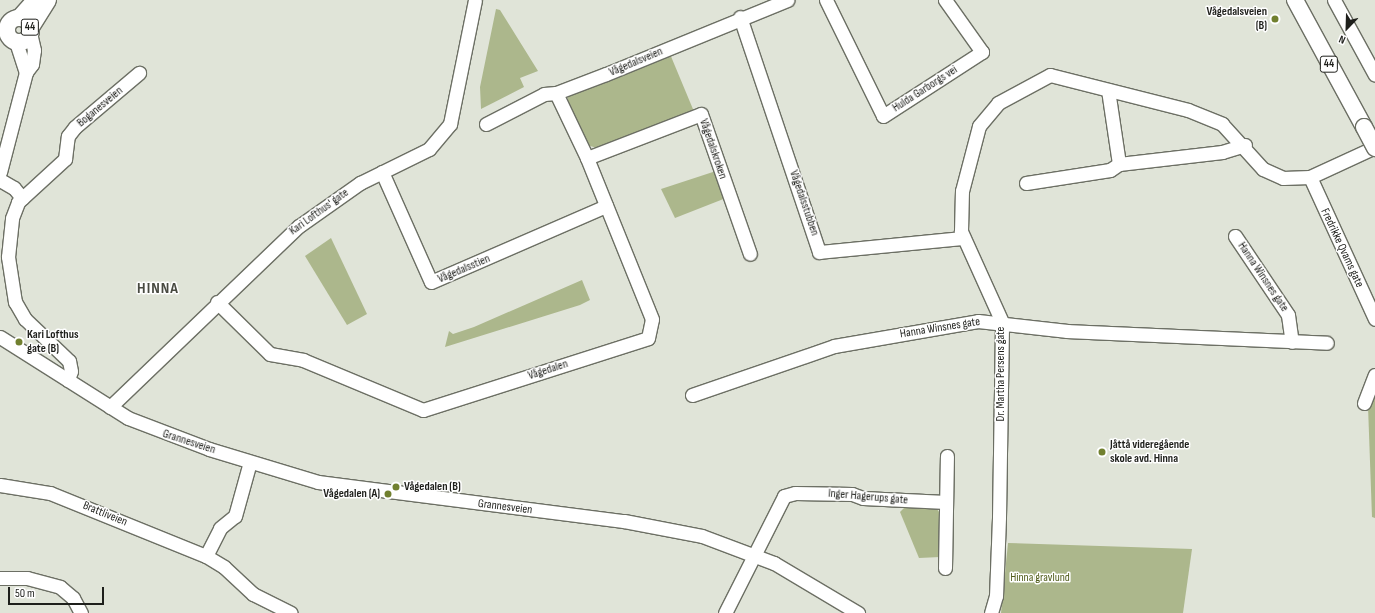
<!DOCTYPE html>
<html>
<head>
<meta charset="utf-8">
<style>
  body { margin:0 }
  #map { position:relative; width:1375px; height:613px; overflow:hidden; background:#e0e4d8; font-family:"Sofia Sans Condensed",sans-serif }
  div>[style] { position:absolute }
  .green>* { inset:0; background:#acb78c }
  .roads { filter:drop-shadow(1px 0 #6c6f64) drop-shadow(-1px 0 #6c6f64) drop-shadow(0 1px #6c6f64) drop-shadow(0 -1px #6c6f64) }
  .minor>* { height:13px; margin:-6.5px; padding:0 6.5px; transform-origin:6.5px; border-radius:6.5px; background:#fff }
  .major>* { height:16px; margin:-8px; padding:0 8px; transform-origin:8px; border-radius:8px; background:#fff }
  .major>.ring { margin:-8px; padding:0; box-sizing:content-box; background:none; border:16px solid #fff; border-radius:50% }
  .bridges { filter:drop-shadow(1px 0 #6c6f64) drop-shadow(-1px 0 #6c6f64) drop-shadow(0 1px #6c6f64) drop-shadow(0 -1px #6c6f64) }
  .major-bridge>* { height:16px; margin:-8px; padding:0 8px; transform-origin:8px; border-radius:8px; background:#fff }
  .dots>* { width:11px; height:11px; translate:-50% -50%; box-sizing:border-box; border:2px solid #fff; border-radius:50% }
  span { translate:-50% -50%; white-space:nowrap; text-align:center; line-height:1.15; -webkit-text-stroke:3px #fff; paint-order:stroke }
  .shield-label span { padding:1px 3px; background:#fff; border:1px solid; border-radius:3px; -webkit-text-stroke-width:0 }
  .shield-label { font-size:11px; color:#1e1f1b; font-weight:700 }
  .poi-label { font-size:12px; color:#1e1f1b; font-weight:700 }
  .right { translate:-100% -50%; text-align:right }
  .left { translate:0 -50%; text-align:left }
  .street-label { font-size:12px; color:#1e1f1b }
  .park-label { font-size:12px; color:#515d1c }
  .district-label { font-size:16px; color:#484a41; font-weight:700; letter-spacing:1px }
  .north { position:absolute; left:1327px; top:8px; width:40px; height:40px; -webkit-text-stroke:3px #fff; paint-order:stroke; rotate:203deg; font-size:11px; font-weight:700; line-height:16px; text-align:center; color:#1e1f1b }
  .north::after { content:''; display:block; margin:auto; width:14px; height:18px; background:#1e1f1b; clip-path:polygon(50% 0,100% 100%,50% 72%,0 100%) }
  .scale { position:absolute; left:8px; top:587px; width:96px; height:18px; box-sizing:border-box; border:2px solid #1e1f1b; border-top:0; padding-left:5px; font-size:12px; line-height:14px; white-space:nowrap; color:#1e1f1b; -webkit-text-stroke:3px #fff; paint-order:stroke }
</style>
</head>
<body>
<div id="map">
  <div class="green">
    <i style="clip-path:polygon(496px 9px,500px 10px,538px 71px,520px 78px,524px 87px,481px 109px,480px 87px)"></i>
    <i style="clip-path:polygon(670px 54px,695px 114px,600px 149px,587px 145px,567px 103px,568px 97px)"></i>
    <i style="clip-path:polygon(716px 171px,726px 198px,675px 218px,661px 189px)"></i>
    <i style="clip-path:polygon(331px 238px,367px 314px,347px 325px,305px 256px)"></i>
    <i style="clip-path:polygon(582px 280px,590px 300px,580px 305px,445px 347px,449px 331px,453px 334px,474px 327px)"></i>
    <i style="clip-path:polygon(1375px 388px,1375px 518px,1372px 517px,1368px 406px)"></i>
    <i style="clip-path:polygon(907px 505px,936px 508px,940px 513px,940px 557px,919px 558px,900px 512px)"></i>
    <i style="clip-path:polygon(1008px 543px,1192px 549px,1183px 613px,1001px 613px)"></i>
  </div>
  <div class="roads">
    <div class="minor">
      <i style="left:826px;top:0;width:129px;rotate:63.8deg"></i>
      <i style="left:883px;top:116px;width:118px;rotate:-32.9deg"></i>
      <i style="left:982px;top:52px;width:64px;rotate:-125.4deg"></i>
      <i style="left:1334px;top:0;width:85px;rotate:61.3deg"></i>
      <i style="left:740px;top:17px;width:248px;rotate:71.4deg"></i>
      <i style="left:819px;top:252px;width:145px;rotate:-5.6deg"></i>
      <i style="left:16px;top:42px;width:32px;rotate:72deg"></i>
      <i style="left:1108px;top:90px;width:75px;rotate:81.5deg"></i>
      <i style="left:1119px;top:164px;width:104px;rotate:-6.6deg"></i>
      <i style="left:1222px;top:152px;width:24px;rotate:-17deg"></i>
      <i style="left:486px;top:124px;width:65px;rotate:-27.3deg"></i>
      <i style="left:544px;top:94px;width:12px;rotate:-5deg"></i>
      <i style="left:556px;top:93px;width:53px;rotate:-20.8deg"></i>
      <i style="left:606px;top:74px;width:196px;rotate:-22.2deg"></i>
      <i style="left:587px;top:158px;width:122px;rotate:-21.1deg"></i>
      <i style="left:701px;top:114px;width:148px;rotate:70.7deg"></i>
      <i style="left:0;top:172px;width:103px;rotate:-75.4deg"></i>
      <i style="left:26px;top:72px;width:10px;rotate:-53deg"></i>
      <i style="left:32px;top:64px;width:14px;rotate:-82deg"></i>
      <i style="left:34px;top:50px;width:17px;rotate:-103deg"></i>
      <i style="left:382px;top:172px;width:120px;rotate:66deg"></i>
      <i style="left:431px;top:282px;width:191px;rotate:-23.5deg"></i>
      <i style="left:1310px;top:177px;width:156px;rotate:65.4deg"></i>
      <i style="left:0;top:180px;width:16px;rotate:30deg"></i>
      <i style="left:14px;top:188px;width:13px;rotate:51deg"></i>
      <i style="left:1026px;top:183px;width:85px;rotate:-8.8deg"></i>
      <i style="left:1110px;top:170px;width:11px;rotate:-34deg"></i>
      <i style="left:1235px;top:236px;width:95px;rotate:56.1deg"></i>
      <i style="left:1288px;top:315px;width:27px;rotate:82deg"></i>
      <i style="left:217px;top:302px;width:74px;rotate:44.5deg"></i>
      <i style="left:270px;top:354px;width:34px;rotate:10deg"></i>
      <i style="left:303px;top:360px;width:130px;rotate:22.6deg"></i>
      <i style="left:423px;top:410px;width:236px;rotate:-17.7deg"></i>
      <i style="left:648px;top:338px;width:19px;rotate:-78deg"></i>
      <i style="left:652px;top:319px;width:174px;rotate:-112deg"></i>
      <i style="left:587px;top:158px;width:72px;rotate:-115.5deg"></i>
      <i style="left:0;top:337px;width:151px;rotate:32.3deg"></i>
      <i style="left:128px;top:418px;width:87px;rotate:20.9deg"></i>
      <i style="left:209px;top:449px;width:114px;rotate:16.8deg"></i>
      <i style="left:318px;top:482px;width:308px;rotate:7.3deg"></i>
      <i style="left:624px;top:521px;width:79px;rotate:10.9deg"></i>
      <i style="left:702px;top:536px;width:77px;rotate:20.6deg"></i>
      <i style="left:774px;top:563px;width:98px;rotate:30.8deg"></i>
      <i style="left:68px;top:380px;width:9px;rotate:-72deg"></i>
      <i style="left:71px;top:371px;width:10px;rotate:-101deg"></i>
      <i style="left:69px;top:361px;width:61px;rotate:-136.3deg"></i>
      <i style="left:25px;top:319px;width:20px;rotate:-120deg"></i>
      <i style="left:15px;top:302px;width:46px;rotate:-98.8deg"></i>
      <i style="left:8px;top:257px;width:39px;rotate:-84deg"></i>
      <i style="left:12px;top:218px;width:17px;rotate:-69deg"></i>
      <i style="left:18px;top:202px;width:64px;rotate:-42.5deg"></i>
      <i style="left:65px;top:159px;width:23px;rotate:-83deg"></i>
      <i style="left:68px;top:136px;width:11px;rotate:-52deg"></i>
      <i style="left:75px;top:127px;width:84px;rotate:-40.2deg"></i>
      <i style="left:692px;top:395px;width:150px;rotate:-19deg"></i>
      <i style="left:834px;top:346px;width:146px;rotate:-9.8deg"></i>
      <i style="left:978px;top:321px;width:90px;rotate:6.4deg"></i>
      <i style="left:1067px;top:331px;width:260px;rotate:2.6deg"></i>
      <i style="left:1364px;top:403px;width:30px;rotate:-69deg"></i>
      <i style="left:110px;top:407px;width:262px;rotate:-43.8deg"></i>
      <i style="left:299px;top:226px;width:75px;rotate:-35.2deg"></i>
      <i style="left:360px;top:183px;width:77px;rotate:-26.2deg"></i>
      <i style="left:429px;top:149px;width:33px;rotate:-50deg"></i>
      <i style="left:450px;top:124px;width:126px;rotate:-78.6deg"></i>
      <i style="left:0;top:485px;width:51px;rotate:9.1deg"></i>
      <i style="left:50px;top:493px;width:168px;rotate:22deg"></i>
      <i style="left:206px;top:556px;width:21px;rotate:31deg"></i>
      <i style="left:224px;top:567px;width:40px;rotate:43deg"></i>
      <i style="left:253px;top:594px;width:42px;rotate:26.6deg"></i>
      <i style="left:206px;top:556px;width:31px;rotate:-63deg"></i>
      <i style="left:220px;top:528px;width:19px;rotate:-39deg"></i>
      <i style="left:235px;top:516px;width:56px;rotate:-74.5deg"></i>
      <i style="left:945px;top:568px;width:112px;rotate:-89deg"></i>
      <i style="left:0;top:578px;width:27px"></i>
      <i style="left:27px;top:578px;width:34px;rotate:15deg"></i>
      <i style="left:60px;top:587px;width:17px;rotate:40deg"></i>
      <i style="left:73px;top:598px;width:17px;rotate:62deg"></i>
      <i style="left:725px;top:613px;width:131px;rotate:-63.2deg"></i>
      <i style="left:784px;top:496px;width:11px;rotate:-15deg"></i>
      <i style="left:795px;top:493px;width:57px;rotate:1deg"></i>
      <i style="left:852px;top:494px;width:12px;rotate:20deg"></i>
      <i style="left:863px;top:498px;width:83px;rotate:2.8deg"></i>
      <i style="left:991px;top:613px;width:18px;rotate:-74deg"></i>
      <i style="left:996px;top:596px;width:79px;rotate:-87.8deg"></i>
      <i style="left:999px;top:517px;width:195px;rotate:-89.1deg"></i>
      <i style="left:1002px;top:322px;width:100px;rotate:-114.3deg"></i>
      <i style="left:961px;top:231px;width:40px;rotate:-88.6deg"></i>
      <i style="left:962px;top:191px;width:67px;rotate:-75.3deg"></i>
      <i style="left:979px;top:126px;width:30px;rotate:-50deg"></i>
      <i style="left:998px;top:103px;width:59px;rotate:-28.3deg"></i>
      <i style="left:1050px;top:75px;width:142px;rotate:14.2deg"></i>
      <i style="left:1188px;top:110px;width:37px;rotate:22deg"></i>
      <i style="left:1222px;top:124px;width:61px;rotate:47.7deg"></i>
      <i style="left:1263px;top:169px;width:22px;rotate:24deg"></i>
      <i style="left:1283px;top:178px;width:27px;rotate:-2deg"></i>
      <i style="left:1310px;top:177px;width:72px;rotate:-24.8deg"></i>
    </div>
    <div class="major">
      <i style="left:1295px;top:0;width:145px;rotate:61.5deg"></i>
      <i style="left:19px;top:18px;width:24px;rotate:-48deg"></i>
      <i class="ring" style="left:7px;top:18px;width:8px;height:8px"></i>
      <i style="left:30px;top:29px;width:34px;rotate:-58deg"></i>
    </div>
  </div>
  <div class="bridges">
    <div class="major-bridge">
      <i style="left:1364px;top:127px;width:24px;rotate:62deg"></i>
    </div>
  </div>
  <div class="dots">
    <i style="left:1275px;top:19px;background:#71802f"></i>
    <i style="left:19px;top:342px;background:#71802f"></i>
    <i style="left:1102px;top:452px;background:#71802f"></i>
    <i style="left:396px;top:487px;background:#71802f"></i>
    <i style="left:388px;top:494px;background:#71802f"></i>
  </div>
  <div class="shield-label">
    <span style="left:30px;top:27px">44</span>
    <span style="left:1329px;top:64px">44</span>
  </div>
  <div class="poi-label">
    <span class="right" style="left:1267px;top:19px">Vågedalsveien<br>(B)</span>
    <span class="left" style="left:27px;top:342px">Kari Lofthus<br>gate (B)</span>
    <span class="left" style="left:1110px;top:452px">Jåttå videregående<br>skole avd. Hinna</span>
    <span class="left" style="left:404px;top:487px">Vågedalen (B)</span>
    <span class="right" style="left:380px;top:494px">Vågedalen (A)</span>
  </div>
  <div class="street-label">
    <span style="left:636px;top:62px;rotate:-23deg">Vågedalsveien</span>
    <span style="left:925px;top:89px;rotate:-33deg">Hulda Garborgs vei</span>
    <span style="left:100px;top:107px;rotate:-40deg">Boganesveien</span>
    <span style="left:713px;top:149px;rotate:71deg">Vågedalskroken</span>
    <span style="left:804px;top:203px;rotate:71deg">Vågedalsstubben</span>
    <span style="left:319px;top:212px;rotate:-36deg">Kari Lofthus' gate</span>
    <span style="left:1342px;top:248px;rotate:65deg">Fredrikke Qvams gate</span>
    <span style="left:464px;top:269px;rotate:-23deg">Vågedalsstien</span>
    <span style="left:1263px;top:277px;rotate:56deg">Hanna Winsnes gate</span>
    <span style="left:940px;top:328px;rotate:-9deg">Hanna Winsnes gate</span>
    <span style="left:548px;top:370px;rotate:-18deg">Vågedalen</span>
    <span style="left:1001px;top:374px;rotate:-90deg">Dr. Martha Persens gate</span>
    <span style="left:189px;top:442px;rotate:18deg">Grannesveien</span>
    <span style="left:868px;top:497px;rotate:5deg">Inger Hagerups gate</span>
    <span style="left:505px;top:507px;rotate:7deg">Grannesveien</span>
    <span style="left:105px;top:514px;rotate:22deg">Brattliveien</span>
  </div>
  <div class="park-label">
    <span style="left:1040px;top:578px">Hinna gravlund</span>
  </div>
  <div class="district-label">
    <span style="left:158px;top:289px">HINNA</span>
  </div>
  <div class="north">N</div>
  <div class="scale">50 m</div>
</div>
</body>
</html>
